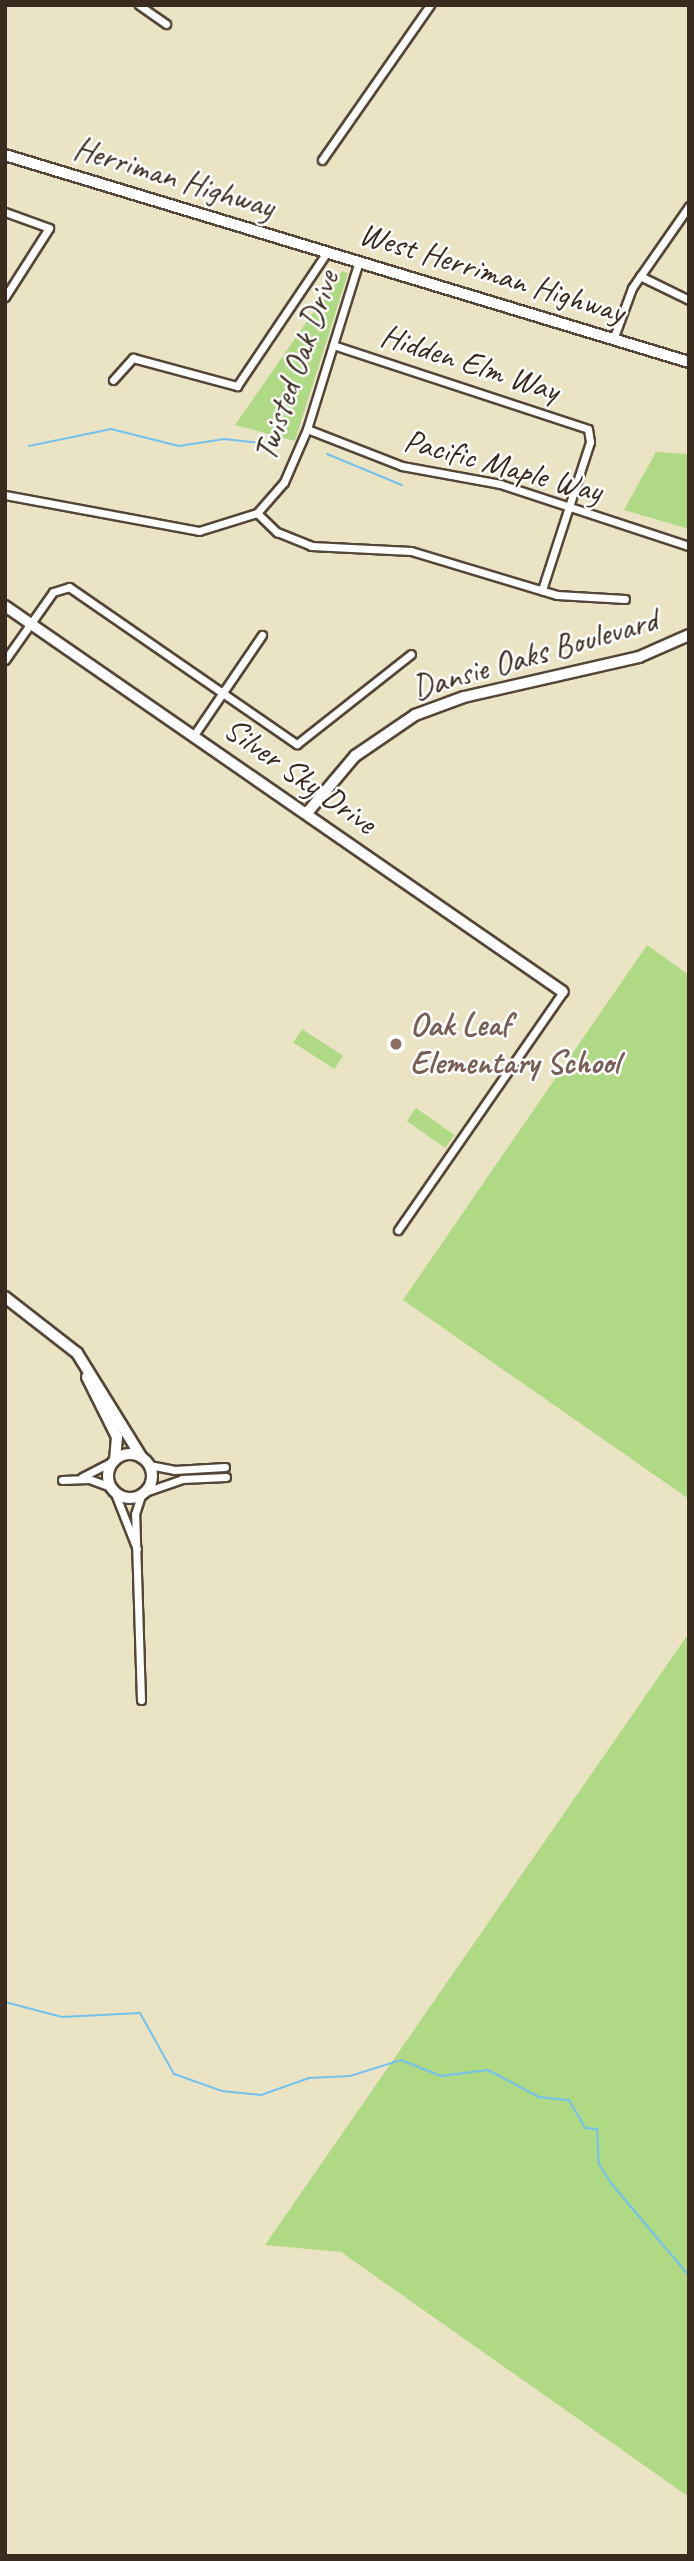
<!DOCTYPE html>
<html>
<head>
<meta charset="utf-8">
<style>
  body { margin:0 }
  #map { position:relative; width:694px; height:2561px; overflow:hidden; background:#ebe4c4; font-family:Caveat,sans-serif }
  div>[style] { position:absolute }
  .green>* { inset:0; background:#afd984; transform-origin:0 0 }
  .stream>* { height:2px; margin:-1px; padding:0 1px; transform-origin:1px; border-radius:1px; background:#74c1ee }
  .roads { filter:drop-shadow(2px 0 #554637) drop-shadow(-2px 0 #554637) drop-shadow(0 2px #554637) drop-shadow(0 -2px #554637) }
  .street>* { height:7px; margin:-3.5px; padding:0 3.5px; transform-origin:3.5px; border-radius:3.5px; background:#fff }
  .secondary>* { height:10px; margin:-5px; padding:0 5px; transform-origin:5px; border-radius:5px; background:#fff }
  .secondary>.ring { margin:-5px; padding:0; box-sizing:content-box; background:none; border:10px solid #fff; border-radius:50% }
  .dots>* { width:19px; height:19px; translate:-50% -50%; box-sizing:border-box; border:4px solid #fff; border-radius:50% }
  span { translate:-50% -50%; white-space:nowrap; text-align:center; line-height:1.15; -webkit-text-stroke:5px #fff; paint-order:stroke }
  .street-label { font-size:33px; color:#3b2a1e }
  .education-label { font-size:33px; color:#785e54; font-weight:700 }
  .left { translate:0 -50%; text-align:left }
  .frame { position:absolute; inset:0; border:7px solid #3b2a1e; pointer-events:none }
</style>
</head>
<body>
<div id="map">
  <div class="green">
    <i style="clip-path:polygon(342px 271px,348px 273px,295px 441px,235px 425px)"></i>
    <i style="clip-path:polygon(656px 452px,689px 454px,689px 529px,624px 510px)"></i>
    <i style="clip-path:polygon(647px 945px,689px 975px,689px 1499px,403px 1300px)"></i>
    <i style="left:302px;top:1029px;width:49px;height:16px;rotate:33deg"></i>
    <i style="left:416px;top:1108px;width:47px;height:16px;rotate:35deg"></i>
    <i style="clip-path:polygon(689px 1633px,689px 2497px,341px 2252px,265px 2245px)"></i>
  </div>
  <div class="stream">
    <i style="left:29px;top:446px;width:84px;rotate:-11.7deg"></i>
    <i style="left:111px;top:429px;width:70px;rotate:14deg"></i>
    <i style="left:179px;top:446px;width:46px;rotate:-8.8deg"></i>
    <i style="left:224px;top:439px;width:45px;rotate:6.3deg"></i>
    <i style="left:327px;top:454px;width:81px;rotate:22.5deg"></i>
    <i style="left:5px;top:2002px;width:59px;rotate:14.7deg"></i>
    <i style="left:62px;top:2017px;width:78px;rotate:-2.9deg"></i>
    <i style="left:140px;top:2013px;width:70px;rotate:60.9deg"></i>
    <i style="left:174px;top:2074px;width:51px;rotate:19.5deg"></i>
    <i style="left:222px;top:2091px;width:39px;rotate:6deg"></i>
    <i style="left:261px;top:2095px;width:51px;rotate:-19.5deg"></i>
    <i style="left:309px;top:2078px;width:41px;rotate:-2.8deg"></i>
    <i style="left:350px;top:2076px;width:53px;rotate:-17.4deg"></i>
    <i style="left:401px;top:2060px;width:43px;rotate:21.8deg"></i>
    <i style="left:441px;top:2076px;width:47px;rotate:-7.3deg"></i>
    <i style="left:488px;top:2070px;width:58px;rotate:27.9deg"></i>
    <i style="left:539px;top:2097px;width:30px;rotate:6deg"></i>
    <i style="left:569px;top:2100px;width:32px;rotate:60deg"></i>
    <i style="left:585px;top:2128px;width:12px;rotate:5deg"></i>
    <i style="left:597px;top:2129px;width:35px;rotate:87deg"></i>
    <i style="left:599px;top:2164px;width:22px;rotate:58deg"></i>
    <i style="left:611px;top:2183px;width:121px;rotate:50deg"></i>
  </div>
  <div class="roads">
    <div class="street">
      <i style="left:139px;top:5px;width:33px;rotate:35deg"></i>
      <i style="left:322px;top:160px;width:189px;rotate:-55.1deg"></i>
      <i style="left:5px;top:212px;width:47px;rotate:20deg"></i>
      <i style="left:49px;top:228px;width:82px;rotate:122.5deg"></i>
      <i style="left:640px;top:276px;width:55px;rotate:26.1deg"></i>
      <i style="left:614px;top:337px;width:52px;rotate:-69.8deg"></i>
      <i style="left:632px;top:288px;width:100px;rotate:-55.2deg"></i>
      <i style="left:333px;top:345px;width:268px;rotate:18.2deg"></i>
      <i style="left:588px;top:429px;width:13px;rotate:81deg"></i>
      <i style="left:590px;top:442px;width:156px;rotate:108deg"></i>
      <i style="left:113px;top:380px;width:30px;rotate:-48deg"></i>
      <i style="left:133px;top:358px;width:108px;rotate:15.1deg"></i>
      <i style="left:237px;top:386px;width:161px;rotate:-56.1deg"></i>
      <i style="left:307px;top:429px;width:102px;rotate:21.3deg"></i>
      <i style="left:402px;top:466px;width:100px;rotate:10.4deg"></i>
      <i style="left:500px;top:484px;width:199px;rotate:18.2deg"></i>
      <i style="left:5px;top:495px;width:197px;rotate:10.5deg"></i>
      <i style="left:199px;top:531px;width:61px;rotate:-17.2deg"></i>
      <i style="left:257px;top:513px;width:41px;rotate:-48.9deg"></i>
      <i style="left:284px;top:482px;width:58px;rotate:-66.5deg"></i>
      <i style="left:307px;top:429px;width:176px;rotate:-72.8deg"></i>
      <i style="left:257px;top:513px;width:28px;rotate:44deg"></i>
      <i style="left:277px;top:532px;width:37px;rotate:22deg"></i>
      <i style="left:311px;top:546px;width:100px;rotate:2.9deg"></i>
      <i style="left:411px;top:551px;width:152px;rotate:16.8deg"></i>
      <i style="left:557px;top:595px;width:68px;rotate:3.4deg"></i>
      <i style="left:5px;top:660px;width:83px;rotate:-54.8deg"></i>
      <i style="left:53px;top:592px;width:17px;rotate:-17deg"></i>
      <i style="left:69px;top:587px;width:277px;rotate:34.6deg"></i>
      <i style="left:297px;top:744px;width:145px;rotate:-38.3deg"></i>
      <i style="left:194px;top:735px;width:121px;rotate:-55.8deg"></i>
      <i style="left:398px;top:1230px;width:290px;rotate:-55.3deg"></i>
      <i style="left:149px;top:1465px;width:25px;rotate:11deg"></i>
      <i style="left:174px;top:1470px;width:51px;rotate:-3.4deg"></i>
      <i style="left:82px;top:1477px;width:37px;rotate:-27deg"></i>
      <i style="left:62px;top:1480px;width:27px;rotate:-2deg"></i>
      <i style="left:89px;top:1479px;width:23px;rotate:20deg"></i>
      <i style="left:114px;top:1491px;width:62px;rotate:68.4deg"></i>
      <i style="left:145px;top:1492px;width:39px;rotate:-19deg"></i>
      <i style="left:182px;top:1479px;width:44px;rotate:-2.6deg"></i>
      <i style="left:141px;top:1700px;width:186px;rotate:-91.8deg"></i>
      <i style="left:135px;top:1514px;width:20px;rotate:-72deg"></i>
    </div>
    <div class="secondary">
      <i style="left:5px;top:155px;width:715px;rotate:16.84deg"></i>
      <i style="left:5px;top:606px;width:678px;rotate:34.67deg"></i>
      <i style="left:307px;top:813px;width:75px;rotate:-49.9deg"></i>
      <i style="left:355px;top:756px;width:73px;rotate:-34.3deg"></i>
      <i style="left:415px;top:715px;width:52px;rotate:-20.2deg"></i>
      <i style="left:464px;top:697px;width:180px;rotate:-12.9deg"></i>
      <i style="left:639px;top:657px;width:55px;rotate:-23.7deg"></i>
      <i style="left:5px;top:1297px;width:91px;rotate:37.9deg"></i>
      <i style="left:77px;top:1353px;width:123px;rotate:58.2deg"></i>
      <i style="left:87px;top:1377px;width:67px;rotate:63.4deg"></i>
      <i style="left:117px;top:1437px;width:22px;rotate:95deg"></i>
      <i class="ring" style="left:108px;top:1454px;width:34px;height:34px"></i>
    </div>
  </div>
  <div class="dots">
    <i style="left:396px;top:1044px;background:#8d6e63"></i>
  </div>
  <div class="street-label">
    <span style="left:174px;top:178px;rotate:17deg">Herriman Highway</span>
    <span style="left:492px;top:273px;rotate:17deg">West Herriman Highway</span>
    <span style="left:470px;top:363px;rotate:18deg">Hidden Elm Way</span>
    <span style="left:297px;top:366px;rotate:-71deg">Twisted Oak Drive</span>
    <span style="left:503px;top:466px;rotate:15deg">Pacific Maple Way</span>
    <span style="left:535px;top:655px;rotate:-16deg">Dansie Oaks Boulevard</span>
    <span style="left:300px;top:776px;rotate:35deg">Silver Sky Drive</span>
  </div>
  <div class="education-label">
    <span class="left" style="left:410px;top:1044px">Oak Leaf<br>Elementary School</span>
  </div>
  <div class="frame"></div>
</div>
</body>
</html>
